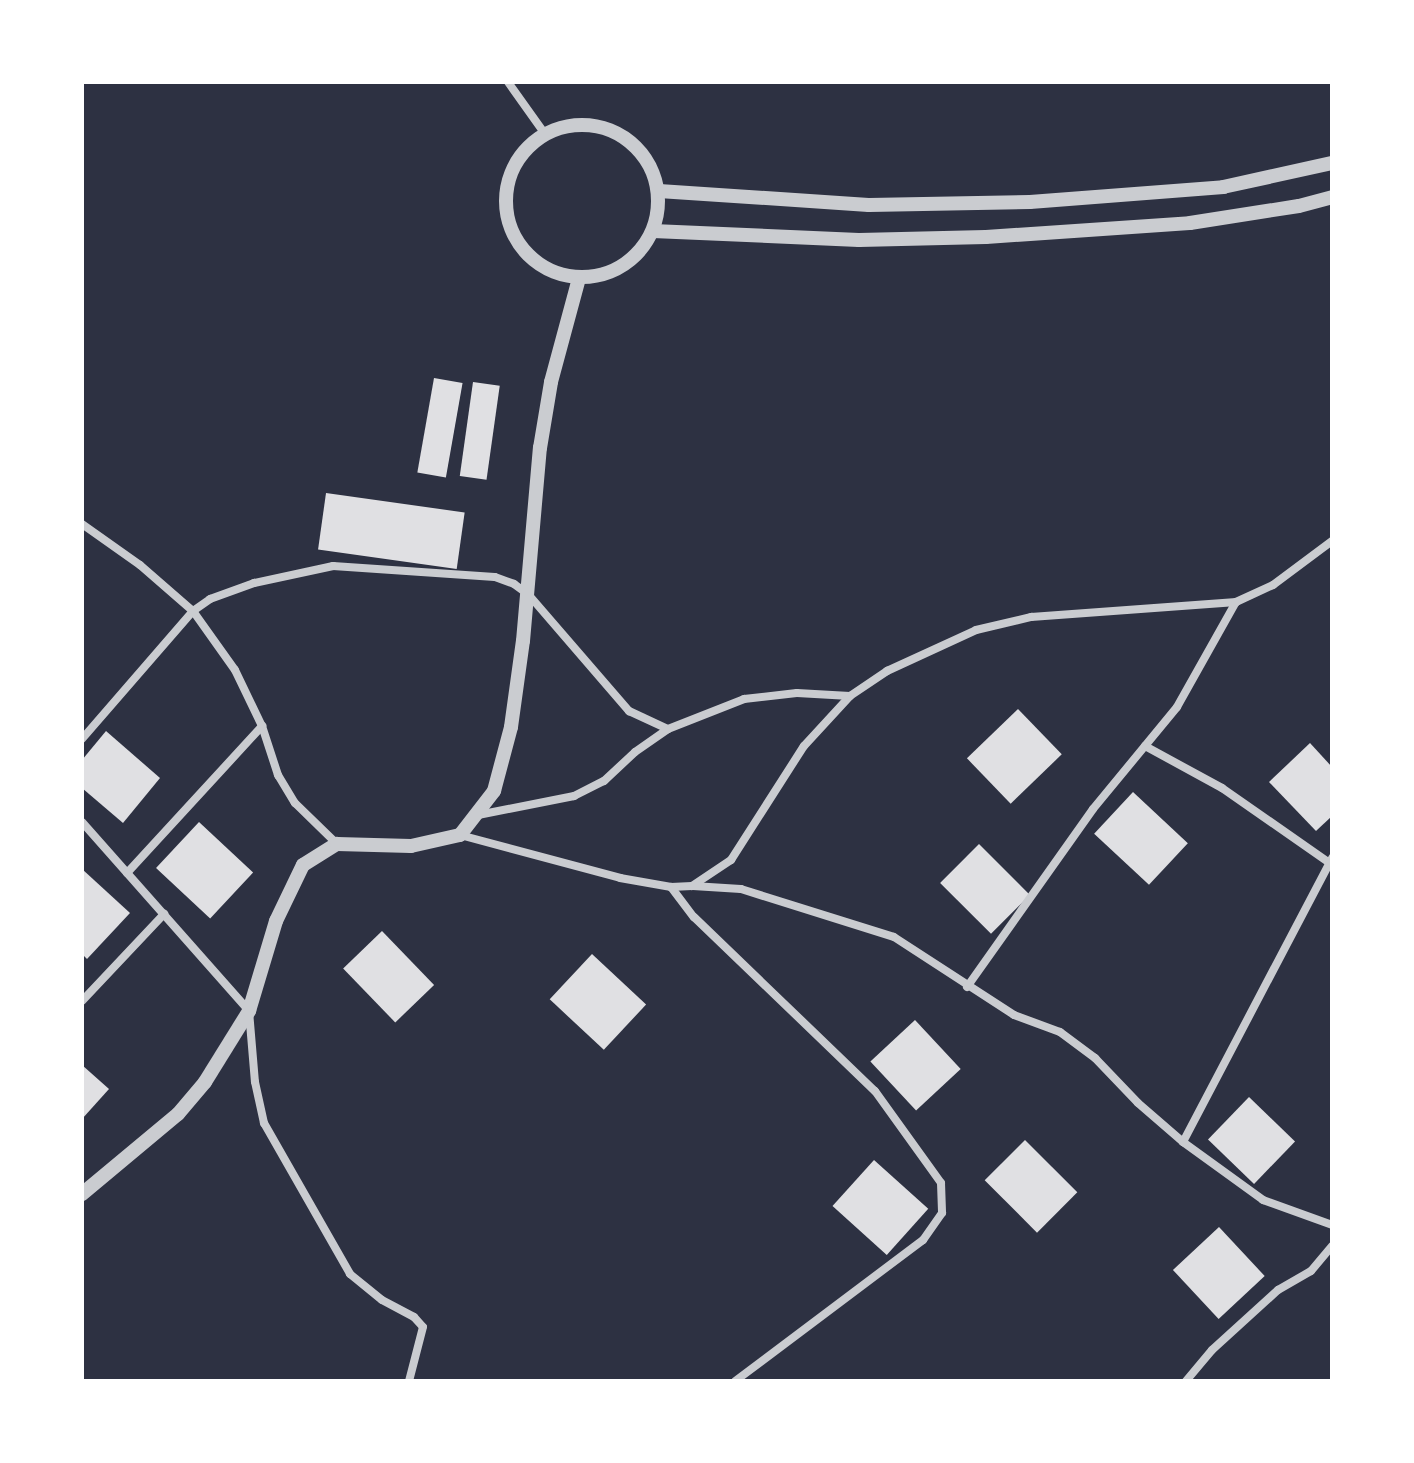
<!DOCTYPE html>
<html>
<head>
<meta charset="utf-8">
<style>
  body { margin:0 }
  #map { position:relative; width:1414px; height:1463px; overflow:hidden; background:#2d3142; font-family:"Open Sans",sans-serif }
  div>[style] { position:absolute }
  .building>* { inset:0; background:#e0e0e3; transform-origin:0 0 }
  .minor>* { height:8px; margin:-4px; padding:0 4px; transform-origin:4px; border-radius:4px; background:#caccd0 }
  .tertiary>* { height:14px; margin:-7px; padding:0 7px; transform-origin:7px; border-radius:7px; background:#caccd0 }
  .tertiary>.ring { margin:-7px; padding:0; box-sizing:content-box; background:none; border:14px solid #caccd0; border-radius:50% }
  span { translate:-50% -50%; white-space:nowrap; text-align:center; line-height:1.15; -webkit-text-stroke:8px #fff; paint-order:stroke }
  .frame { position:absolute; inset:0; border:84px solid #fff; pointer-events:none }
</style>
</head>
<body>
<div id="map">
  <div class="building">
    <i style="left:434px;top:378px;width:29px;height:96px;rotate:10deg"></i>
    <i style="left:473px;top:382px;width:27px;height:95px;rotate:8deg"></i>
    <i style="left:326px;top:493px;width:140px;height:57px;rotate:8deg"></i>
    <i style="left:1018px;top:709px;width:63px;height:71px;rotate:46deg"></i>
    <i style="clip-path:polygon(106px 731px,160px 778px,123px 823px,82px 788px,82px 760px)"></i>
    <i style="clip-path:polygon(1310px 743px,1332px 767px,1332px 816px,1316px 831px,1269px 782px)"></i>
    <i style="left:1133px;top:792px;width:75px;height:57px;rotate:43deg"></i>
    <i style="left:199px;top:822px;width:74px;height:63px;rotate:43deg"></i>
    <i style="left:979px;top:844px;width:72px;height:55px;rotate:45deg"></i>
    <i style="clip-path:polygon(82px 869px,130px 913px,87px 959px,82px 954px)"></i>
    <i style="left:382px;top:931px;width:75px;height:54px;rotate:46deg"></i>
    <i style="left:592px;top:954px;width:74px;height:62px;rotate:43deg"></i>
    <i style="left:915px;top:1020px;width:67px;height:61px;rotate:47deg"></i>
    <i style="clip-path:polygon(82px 1065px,109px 1089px,82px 1119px)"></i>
    <i style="left:1249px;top:1097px;width:64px;height:59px;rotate:44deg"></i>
    <i style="left:1025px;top:1140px;width:74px;height:57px;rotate:45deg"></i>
    <i style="left:874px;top:1160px;width:73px;height:62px;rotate:42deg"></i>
    <i style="left:1219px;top:1227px;width:67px;height:63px;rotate:47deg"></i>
  </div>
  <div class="minor">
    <i style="left:508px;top:82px;width:64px;rotate:54.6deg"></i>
    <i style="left:82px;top:524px;width:71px;rotate:35.3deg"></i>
    <i style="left:140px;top:565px;width:70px;rotate:41deg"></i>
    <i style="left:193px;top:611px;width:72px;rotate:54.6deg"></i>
    <i style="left:235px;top:670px;width:62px;rotate:64.3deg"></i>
    <i style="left:262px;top:726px;width:52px;rotate:71.9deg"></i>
    <i style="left:278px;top:775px;width:33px;rotate:59deg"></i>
    <i style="left:295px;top:803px;width:59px;rotate:44.3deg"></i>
    <i style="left:82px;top:739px;width:169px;rotate:-49.1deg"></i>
    <i style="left:193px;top:611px;width:21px;rotate:-35deg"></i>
    <i style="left:210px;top:599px;width:47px;rotate:-20deg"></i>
    <i style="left:254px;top:583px;width:81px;rotate:-12.1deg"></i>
    <i style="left:333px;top:566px;width:162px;rotate:3.9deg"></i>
    <i style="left:495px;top:577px;width:20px;rotate:20deg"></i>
    <i style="left:514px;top:584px;width:17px;rotate:36deg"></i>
    <i style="left:528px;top:594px;width:155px;rotate:49.2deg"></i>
    <i style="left:629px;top:711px;width:43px;rotate:24.8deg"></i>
    <i style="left:1145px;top:746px;width:88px;rotate:28.6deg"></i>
    <i style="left:1222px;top:788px;width:129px;rotate:34.9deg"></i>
    <i style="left:478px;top:815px;width:98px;rotate:-11.2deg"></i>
    <i style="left:574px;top:796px;width:34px;rotate:-27deg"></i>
    <i style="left:604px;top:781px;width:42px;rotate:-43.1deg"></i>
    <i style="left:635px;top:752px;width:40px;rotate:-34.9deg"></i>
    <i style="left:668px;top:729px;width:82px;rotate:-21.5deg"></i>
    <i style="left:744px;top:699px;width:53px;rotate:-6.5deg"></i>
    <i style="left:797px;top:693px;width:53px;rotate:3.2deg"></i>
    <i style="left:82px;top:822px;width:252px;rotate:48.5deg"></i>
    <i style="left:249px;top:1011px;width:71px;rotate:85.2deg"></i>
    <i style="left:255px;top:1082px;width:42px;rotate:77.6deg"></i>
    <i style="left:264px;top:1123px;width:174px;rotate:60.3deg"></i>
    <i style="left:350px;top:1274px;width:41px;rotate:39.1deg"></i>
    <i style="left:382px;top:1300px;width:36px;rotate:28deg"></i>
    <i style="left:414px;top:1317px;width:13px;rotate:48deg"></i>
    <i style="left:423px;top:1327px;width:56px;rotate:104.5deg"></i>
    <i style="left:460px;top:835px;width:166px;rotate:15deg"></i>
    <i style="left:620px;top:878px;width:52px;rotate:10deg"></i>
    <i style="left:671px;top:887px;width:21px;rotate:-3deg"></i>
    <i style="left:692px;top:886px;width:47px;rotate:-33.7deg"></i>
    <i style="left:731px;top:860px;width:135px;rotate:-57.4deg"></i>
    <i style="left:804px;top:746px;width:68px;rotate:-47.4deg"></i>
    <i style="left:850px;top:696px;width:45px;rotate:-34deg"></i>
    <i style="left:887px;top:671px;width:98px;rotate:-24.7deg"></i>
    <i style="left:976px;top:630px;width:57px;rotate:-13.3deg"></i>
    <i style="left:1031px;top:617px;width:206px;rotate:-4.2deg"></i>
    <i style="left:1236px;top:602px;width:41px;rotate:-24.7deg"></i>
    <i style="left:1273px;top:585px;width:74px;rotate:-36.7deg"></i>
    <i style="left:127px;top:873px;width:200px;rotate:-47.4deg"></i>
    <i style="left:693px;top:886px;width:48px;rotate:3.6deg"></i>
    <i style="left:741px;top:889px;width:160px;rotate:17.4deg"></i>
    <i style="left:894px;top:937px;width:143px;rotate:33deg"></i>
    <i style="left:1014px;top:1015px;width:49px;rotate:20.3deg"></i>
    <i style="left:1060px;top:1032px;width:44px;rotate:36.6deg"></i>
    <i style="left:1095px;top:1058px;width:62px;rotate:46.3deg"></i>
    <i style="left:1138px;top:1103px;width:60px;rotate:40.9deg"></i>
    <i style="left:1183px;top:1142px;width:99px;rotate:35.9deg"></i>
    <i style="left:1263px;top:1200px;width:73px;rotate:19.9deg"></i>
    <i style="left:671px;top:887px;width:38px;rotate:53deg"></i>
    <i style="left:694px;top:917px;width:251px;rotate:43.9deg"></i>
    <i style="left:875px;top:1091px;width:113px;rotate:54.3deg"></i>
    <i style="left:941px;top:1183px;width:30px;rotate:88deg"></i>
    <i style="left:942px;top:1213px;width:33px;rotate:125deg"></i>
    <i style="left:923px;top:1240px;width:235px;rotate:143.1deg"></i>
    <i style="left:967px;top:987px;width:218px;rotate:-54.7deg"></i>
    <i style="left:1093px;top:809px;width:132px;rotate:-50.5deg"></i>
    <i style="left:1177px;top:707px;width:120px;rotate:-60.7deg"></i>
    <i style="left:82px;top:1001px;width:120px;rotate:-46.7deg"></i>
    <i style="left:1183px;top:1142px;width:321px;rotate:-62.3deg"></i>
    <i style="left:1186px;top:1381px;width:40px;rotate:-50deg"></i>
    <i style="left:1212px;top:1350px;width:89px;rotate:-42.3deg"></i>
    <i style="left:1278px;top:1290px;width:38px;rotate:-30deg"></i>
    <i style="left:1311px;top:1271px;width:33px;rotate:-50deg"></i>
  </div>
  <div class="tertiary">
    <i class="ring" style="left:506px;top:125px;width:138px;height:138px"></i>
    <i style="left:659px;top:191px;width:210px;rotate:3.8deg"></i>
    <i style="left:869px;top:205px;width:161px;rotate:-1.1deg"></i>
    <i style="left:1030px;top:202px;width:194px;rotate:-4.4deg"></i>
    <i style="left:1223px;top:187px;width:112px;rotate:-12.4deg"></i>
    <i style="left:653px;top:231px;width:206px;rotate:2.5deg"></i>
    <i style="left:859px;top:240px;width:127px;rotate:-1.4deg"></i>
    <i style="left:986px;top:237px;width:204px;rotate:-3.9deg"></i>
    <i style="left:1190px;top:223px;width:110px;rotate:-8.9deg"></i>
    <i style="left:1299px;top:206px;width:34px;rotate:-15deg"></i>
    <i style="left:82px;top:1194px;width:125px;rotate:-39.8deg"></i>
    <i style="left:178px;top:1114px;width:42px;rotate:-49.8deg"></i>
    <i style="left:205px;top:1082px;width:84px;rotate:-58.2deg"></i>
    <i style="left:249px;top:1011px;width:94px;rotate:-73.3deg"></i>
    <i style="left:276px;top:921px;width:62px;rotate:-64.3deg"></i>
    <i style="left:303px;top:865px;width:40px;rotate:-32deg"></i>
    <i style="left:337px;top:844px;width:74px;rotate:1.5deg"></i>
    <i style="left:411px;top:846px;width:50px;rotate:-12.7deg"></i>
    <i style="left:460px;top:835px;width:56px;rotate:-52.3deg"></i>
    <i style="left:494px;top:791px;width:66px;rotate:-75.1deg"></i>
    <i style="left:511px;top:727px;width:87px;rotate:-82.1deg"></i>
    <i style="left:523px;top:641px;width:194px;rotate:-85deg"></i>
    <i style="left:540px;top:448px;width:67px;rotate:-80.5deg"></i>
    <i style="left:551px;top:382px;width:108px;rotate:-74.9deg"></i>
  </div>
  <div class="frame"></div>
</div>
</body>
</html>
